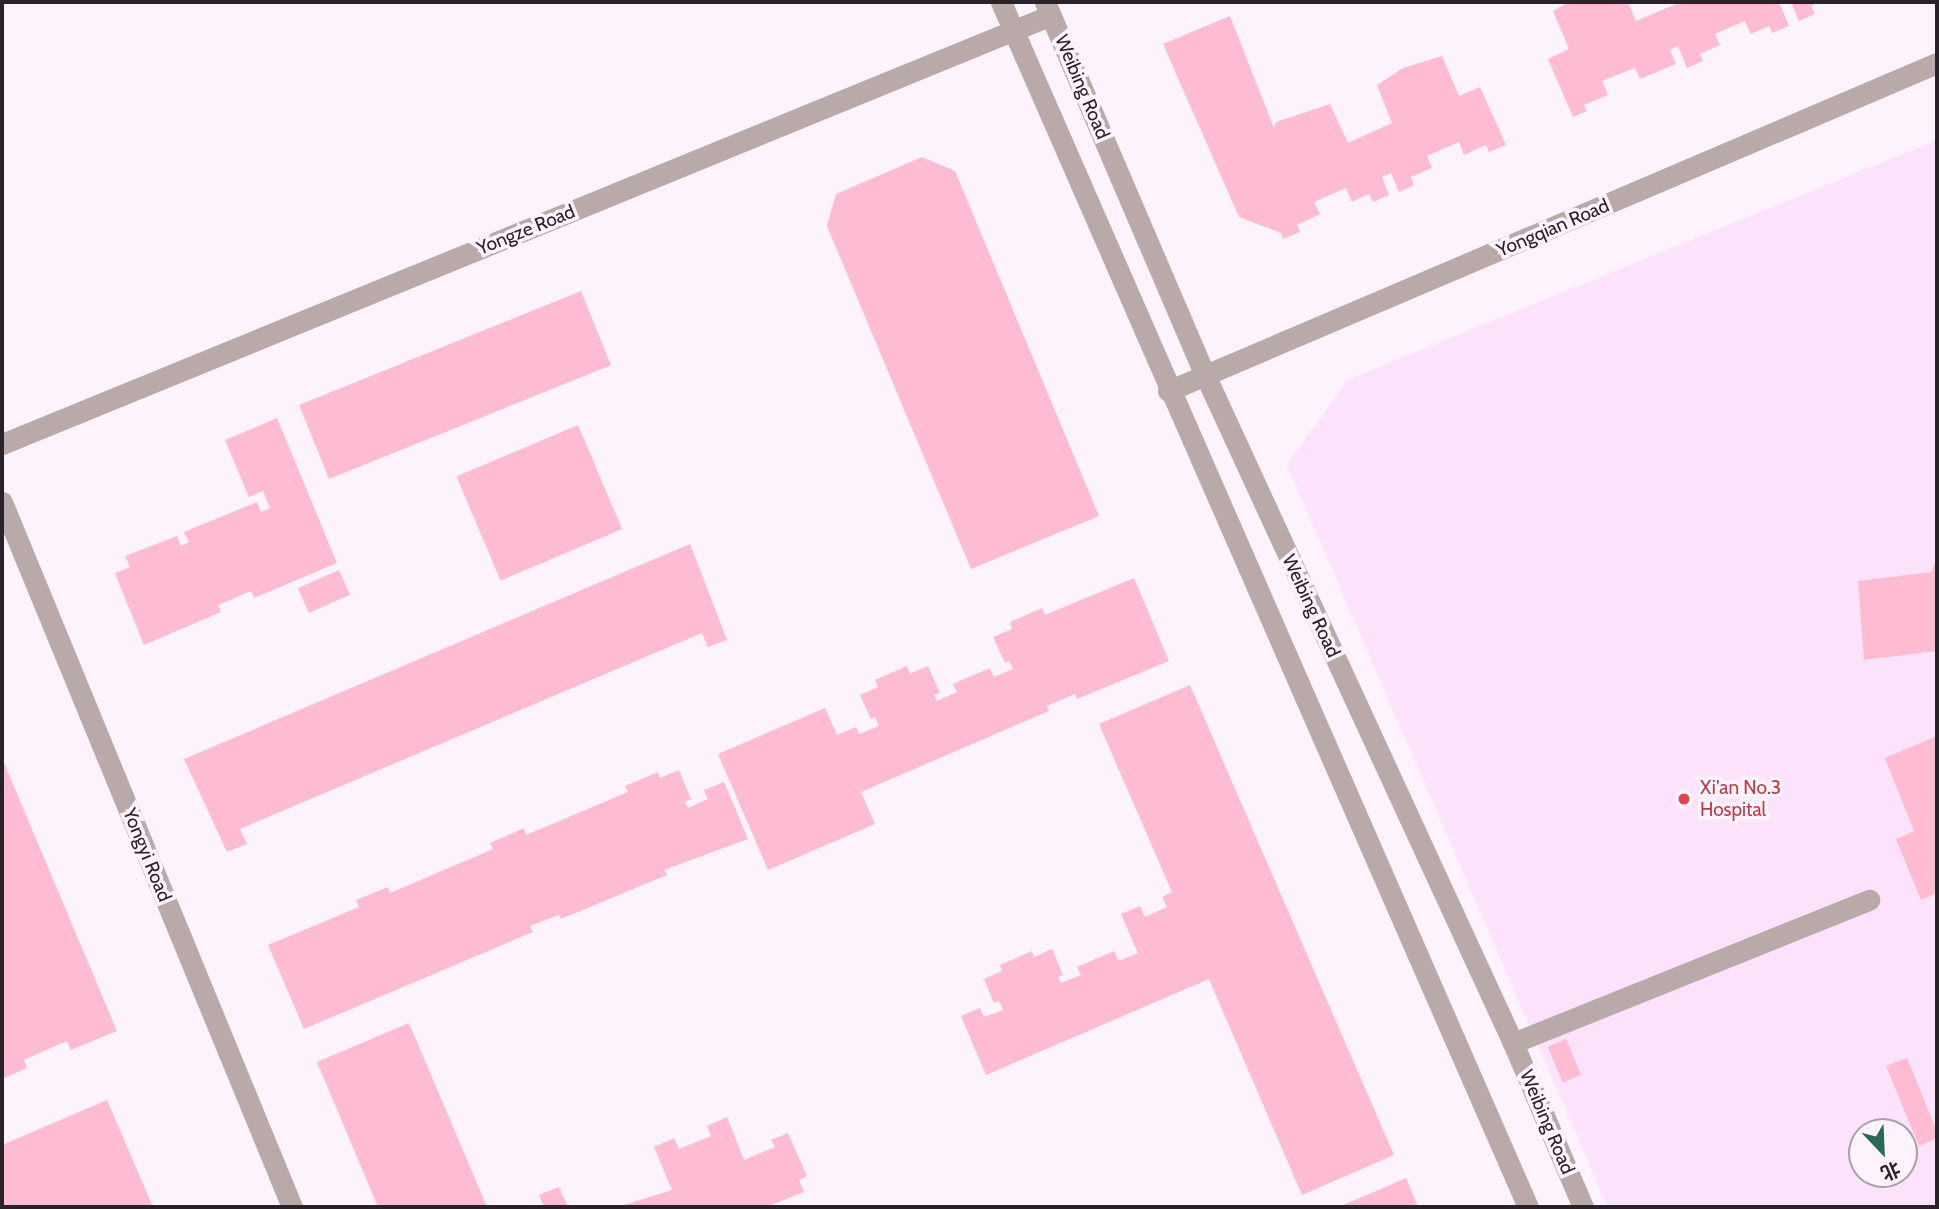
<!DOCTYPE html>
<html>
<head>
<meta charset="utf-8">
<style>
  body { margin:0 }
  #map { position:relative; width:1939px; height:1209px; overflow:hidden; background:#fdf3fd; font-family:Cabin,"Noto Sans SC",sans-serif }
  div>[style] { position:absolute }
  .built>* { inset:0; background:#fce3fb }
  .building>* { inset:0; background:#febcd3; transform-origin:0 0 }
  .minor>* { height:21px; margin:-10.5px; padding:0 10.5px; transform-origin:10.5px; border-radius:10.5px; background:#b9a9a9 }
  .dots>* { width:19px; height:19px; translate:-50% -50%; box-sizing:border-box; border:4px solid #fdf3fd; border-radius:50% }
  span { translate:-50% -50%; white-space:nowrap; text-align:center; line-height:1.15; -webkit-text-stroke:7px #fdf3fd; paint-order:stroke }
  .street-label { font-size:19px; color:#2a2129 }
  .health-label { font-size:19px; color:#be3a42 }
  .left { translate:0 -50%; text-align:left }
  .frame { position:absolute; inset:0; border:4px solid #2a2129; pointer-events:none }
  .north { position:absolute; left:1848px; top:1118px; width:70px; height:70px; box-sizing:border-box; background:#fdf3fd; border:2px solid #a99fa8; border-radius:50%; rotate:157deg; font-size:19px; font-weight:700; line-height:28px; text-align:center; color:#2a2129 }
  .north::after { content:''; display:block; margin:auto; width:24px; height:32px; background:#2a6956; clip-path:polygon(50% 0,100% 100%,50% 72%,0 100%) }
</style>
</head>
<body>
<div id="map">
  <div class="built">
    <i style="clip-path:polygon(evenodd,1937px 140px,1937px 1207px,1608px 1207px,1287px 465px,1347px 380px,1937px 140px,1862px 1132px,1904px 1132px,1904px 1174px,1862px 1174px,1862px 1132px)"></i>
  </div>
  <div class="building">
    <i style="clip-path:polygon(1568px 2px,1628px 2px,1636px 21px,1681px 2px,1779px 2px,1789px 26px,1772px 33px,1769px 26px,1751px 34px,1745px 21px,1715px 34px,1720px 45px,1700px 54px,1703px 61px,1687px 68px,1678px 46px,1670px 50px,1676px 64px,1640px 79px,1635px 68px,1602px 81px,1608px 95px,1584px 105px,1587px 111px,1573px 117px,1548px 59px,1569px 49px,1553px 11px)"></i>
    <i style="clip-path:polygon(1791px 2px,1820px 2px,1811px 6px,1815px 14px,1799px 21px)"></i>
    <i style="clip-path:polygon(1230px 16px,1274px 128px,1276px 122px,1330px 104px,1348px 143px,1392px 123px,1377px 85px,1403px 68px,1442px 56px,1459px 96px,1480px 87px,1506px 145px,1489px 152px,1486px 145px,1464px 155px,1459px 142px,1427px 156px,1432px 168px,1411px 177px,1414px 185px,1399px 192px,1391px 173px,1382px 177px,1389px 195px,1373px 202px,1369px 194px,1352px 202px,1346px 188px,1314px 202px,1320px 214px,1297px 225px,1300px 232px,1283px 239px,1281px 233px,1239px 217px,1163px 44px)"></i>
    <i style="clip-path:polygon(922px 157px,955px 171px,1099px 516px,971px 569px,827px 226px,836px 194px)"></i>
    <i style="left:581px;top:291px;width:80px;height:304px;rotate:68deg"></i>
    <i style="clip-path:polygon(277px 418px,337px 563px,254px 598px,251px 591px,218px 605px,221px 612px,144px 645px,115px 573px,130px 567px,125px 556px,177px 536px,181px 546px,189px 542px,184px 532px,257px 502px,261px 512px,270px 508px,263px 491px,249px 497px,225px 440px)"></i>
    <i style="left:578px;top:425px;width:113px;height:132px;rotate:67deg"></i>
    <i style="clip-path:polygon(690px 544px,727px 640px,708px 647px,702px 633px,240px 829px,247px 844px,227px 852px,184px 759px)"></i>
    <i style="clip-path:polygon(1937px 559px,1937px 651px,1864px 660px,1858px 581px,1931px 572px)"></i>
    <i style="left:339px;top:570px;width:27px;height:45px;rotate:66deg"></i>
    <i style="clip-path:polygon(1134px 578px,1169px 661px,1077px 699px,1075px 694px,1047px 706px,1049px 711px,861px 792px,875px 824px,768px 870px,718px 754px,825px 708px,837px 735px,856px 727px,859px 734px,879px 726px,875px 717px,871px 719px,860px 695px,878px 687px,875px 680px,907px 666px,910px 674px,928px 666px,940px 693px,934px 695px,937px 701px,957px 692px,953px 684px,990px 668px,994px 677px,1013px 669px,1009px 661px,1005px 663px,993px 637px,1012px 629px,1010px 622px,1042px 608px,1045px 615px)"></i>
    <i style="clip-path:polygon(1190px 685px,1394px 1155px,1302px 1195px,1209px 979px,986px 1075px,961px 1016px,980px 1008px,984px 1017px,1003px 1010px,999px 1001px,994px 1003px,984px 979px,1002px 971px,1000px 965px,1032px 951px,1034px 957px,1052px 949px,1063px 975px,1058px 977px,1061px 983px,1081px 975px,1077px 967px,1114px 951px,1119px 961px,1138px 953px,1121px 914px,1140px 906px,1145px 917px,1167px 907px,1162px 897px,1172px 892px,1099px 724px)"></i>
    <i style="clip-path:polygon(1937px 736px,1937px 893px,1921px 900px,1896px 839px,1914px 831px,1885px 758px)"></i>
    <i style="clip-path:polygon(2px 758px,117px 1031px,71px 1050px,67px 1041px,24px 1060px,27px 1068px,2px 1079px)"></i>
    <i style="clip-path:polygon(679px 770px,691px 799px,685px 802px,688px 808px,708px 799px,704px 790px,724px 782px,748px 839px,664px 870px,667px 875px,561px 919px,559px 915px,530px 926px,533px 932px,304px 1029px,268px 945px,359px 907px,356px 900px,388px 887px,390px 893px,493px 849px,490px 843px,524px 828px,526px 835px,628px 792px,625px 786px,658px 772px,660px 778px)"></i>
    <i style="clip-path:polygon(409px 1023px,487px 1207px,378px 1207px,317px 1062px)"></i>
    <i style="left:1566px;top:1039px;width:39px;height:20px;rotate:67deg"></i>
    <i style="clip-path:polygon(1907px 1058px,1937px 1132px,1937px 1138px,1919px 1146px,1886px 1066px)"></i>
    <i style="clip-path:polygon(107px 1100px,153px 1207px,2px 1207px,2px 1145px)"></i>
    <i style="clip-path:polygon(727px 1117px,744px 1160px,775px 1147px,771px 1140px,788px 1133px,807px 1176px,799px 1180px,804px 1192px,766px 1207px,617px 1207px,672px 1190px,654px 1147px,674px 1138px,679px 1149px,711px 1136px,707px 1126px)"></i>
    <i style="clip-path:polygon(1406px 1178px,1418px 1207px,1339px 1207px)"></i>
    <i style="clip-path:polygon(559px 1187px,568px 1207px,544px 1207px,539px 1195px)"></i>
  </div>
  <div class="minor">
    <i style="left:1001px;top:2px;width:1315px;rotate:66.38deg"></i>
    <i style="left:1045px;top:2px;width:408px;rotate:66.8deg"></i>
    <i style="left:1206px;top:377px;width:733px;rotate:65.25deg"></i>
    <i style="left:1513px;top:1043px;width:178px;rotate:66.9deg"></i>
    <i style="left:1168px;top:391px;width:836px;rotate:-23.1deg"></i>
    <i style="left:2px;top:444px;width:1133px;rotate:-22.24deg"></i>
    <i style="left:2px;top:502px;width:762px;rotate:67.64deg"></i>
    <i style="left:1513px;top:1043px;width:384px;rotate:-21.9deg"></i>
  </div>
  <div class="dots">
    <i style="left:1684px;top:799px;background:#e0444e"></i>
  </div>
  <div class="street-label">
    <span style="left:1082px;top:87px;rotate:67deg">Weibing Road</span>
    <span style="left:1553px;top:228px;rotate:-23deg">Yongqian Road</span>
    <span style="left:526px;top:230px;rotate:-22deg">Yongze Road</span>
    <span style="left:1311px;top:606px;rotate:65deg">Weibing Road</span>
    <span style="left:147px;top:855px;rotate:68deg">Yongyi Road</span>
    <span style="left:1547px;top:1122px;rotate:67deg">Weibing Road</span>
  </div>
  <div class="health-label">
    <span class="left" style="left:1700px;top:799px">Xi'an No.3<br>Hospital</span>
  </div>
  <div class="frame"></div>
  <div class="north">北</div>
</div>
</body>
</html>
